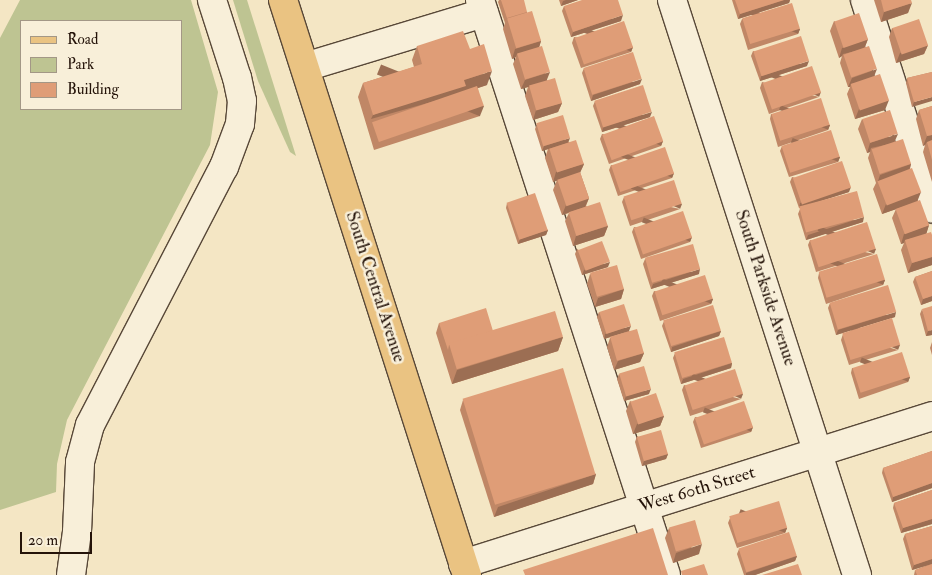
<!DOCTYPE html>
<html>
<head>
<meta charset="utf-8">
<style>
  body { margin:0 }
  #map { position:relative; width:932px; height:575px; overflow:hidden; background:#f4e6c4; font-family:"IM FELL Double Pica",serif }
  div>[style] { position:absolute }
  .green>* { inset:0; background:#bec492 }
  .roads { filter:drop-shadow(1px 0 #584838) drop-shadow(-1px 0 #584838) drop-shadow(0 1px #584838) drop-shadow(0 -1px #584838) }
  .minor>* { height:28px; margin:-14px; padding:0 14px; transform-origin:14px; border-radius:14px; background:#f8efd9 }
  .major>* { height:28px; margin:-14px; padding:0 14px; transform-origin:14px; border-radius:14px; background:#eac382 }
  .wall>* { inset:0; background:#c08766 }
  .shaded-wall>* { inset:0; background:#9c6e53; transform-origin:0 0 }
  .building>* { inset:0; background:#df9d77; transform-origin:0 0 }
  span { translate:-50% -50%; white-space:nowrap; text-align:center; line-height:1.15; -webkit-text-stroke:5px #f8efd9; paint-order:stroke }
  .street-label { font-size:18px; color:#241309 }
  .legend { position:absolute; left:20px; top:20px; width:162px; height:90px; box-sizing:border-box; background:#f8efd9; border:1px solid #a39786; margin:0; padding:6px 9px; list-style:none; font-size:15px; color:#241309 }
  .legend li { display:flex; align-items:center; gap:10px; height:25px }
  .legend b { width:25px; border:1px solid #a39786 }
  .scale { position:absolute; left:20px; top:532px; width:72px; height:22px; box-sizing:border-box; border:2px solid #241309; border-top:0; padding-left:6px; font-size:15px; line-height:18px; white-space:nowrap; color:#241309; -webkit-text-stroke:4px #f8efd9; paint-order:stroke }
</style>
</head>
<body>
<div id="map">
  <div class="green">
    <i style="clip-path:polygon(evenodd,20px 0,191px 0,218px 92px,210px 145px,67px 420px,57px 464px,56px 492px,0 510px,0 38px,20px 0,181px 21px,181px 109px,21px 109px,21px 21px,181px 21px)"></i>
    <i style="clip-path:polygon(233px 0,247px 0,296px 156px,290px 152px,258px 81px)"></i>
  </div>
  <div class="roads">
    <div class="minor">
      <i style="left:480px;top:0;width:604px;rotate:72.07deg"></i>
      <i style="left:672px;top:0;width:604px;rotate:72.16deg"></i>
      <i style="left:865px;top:0;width:219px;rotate:72.2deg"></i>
      <i style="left:305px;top:67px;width:187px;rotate:-16.8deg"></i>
      <i style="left:463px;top:564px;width:492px;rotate:-17.5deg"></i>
      <i style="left:71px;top:575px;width:43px;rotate:-82.1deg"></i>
      <i style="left:77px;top:532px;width:70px;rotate:-87.5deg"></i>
      <i style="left:80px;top:462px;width:38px;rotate:-75deg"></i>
      <i style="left:90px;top:425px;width:291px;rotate:-62.6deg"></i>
      <i style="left:224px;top:167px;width:46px;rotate:-69.6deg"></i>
      <i style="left:240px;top:124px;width:23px;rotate:-85deg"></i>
      <i style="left:242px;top:101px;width:24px;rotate:-102deg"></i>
      <i style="left:237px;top:78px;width:82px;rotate:-107.8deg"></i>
    </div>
    <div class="major">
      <i style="left:283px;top:0;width:604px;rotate:72.26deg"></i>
    </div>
  </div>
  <div class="wall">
    <i style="clip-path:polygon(499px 0,501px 0,527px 12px,527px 13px,541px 41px,539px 47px,547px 80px,562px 103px,558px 112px,533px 120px,525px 96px,528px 87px,521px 89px,513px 64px,516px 57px,512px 59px,503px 29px,505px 23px,498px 2px)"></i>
    <i style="clip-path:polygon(559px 0,578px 0,561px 6px)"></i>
    <i style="clip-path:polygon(732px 0,790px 0,789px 3px,738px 19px)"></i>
    <i style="clip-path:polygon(874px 0,911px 0,908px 13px,881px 22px)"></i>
    <i style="clip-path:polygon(564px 6px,621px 21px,571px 37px,562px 11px)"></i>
    <i style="clip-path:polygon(742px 19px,800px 29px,798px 34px,748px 50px,740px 24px)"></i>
    <i style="clip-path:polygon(834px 21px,868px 39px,865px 47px,885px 110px,855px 119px,847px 94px,850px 87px,848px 87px,840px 63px,842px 56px,839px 58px,830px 31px)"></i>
    <i style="clip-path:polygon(892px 28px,928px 45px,924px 54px,896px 63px,889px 37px)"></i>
    <i style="clip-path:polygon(574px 37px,633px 47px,631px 52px,581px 68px,572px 43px)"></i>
    <i style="clip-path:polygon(417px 46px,470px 49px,487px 85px,478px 88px,480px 116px,374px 150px,358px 97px,363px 83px,414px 67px,412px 60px)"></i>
    <i style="clip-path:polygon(753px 51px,807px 66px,760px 81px,751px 56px)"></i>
    <i style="clip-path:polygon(584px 68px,640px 84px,591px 101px,582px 73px)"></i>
    <i style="clip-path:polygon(932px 72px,912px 107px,906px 83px,907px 78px)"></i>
    <i style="clip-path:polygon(762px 82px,819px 97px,769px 114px,760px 88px)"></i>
    <i style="clip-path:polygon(595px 101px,650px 117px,602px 132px,593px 106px)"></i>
    <i style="clip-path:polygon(932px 106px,932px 182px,923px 152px,925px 145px,923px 146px,916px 119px,919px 110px)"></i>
    <i style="clip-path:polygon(771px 114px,830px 125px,828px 130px,778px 147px,770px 119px)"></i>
    <i style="clip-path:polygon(862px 119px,895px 141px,911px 164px,910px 169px,918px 201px,929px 225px,926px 234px,932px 235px,932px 265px,908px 273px,901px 250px,904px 243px,901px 244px,892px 218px,896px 209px,882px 214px,873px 189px,876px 183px,868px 158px,870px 152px,867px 153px,858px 129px)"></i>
    <i style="clip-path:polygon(537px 124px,569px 142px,584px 164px,580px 172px,589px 198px,586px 206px,608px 226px,604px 236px,573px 246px,565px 221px,569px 213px,562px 215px,553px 190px,557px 180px,553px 182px,545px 158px,548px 149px,542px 151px,535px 129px)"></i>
    <i style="clip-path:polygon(602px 134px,663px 141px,661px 146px,609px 164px,600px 139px)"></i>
    <i style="clip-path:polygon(782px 146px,840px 157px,838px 162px,789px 177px,780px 151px)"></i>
    <i style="clip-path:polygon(611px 165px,674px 173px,672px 178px,618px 196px,609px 170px)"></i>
    <i style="clip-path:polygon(792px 177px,849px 192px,799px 208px,790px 182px)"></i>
    <i style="clip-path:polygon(624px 197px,680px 209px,630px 226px,622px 202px)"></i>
    <i style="clip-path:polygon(507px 203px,548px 230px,546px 235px,518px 244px,506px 208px)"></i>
    <i style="clip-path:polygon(800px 209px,863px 222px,806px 240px,798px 214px)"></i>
    <i style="clip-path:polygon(634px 227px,692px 237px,690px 242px,641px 259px,632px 232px)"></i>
    <i style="clip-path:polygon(810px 240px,874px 254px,816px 272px,808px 245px)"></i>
    <i style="clip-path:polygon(577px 249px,608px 267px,582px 275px,575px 254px)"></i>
    <i style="clip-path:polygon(645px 259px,699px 274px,651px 289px,643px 264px)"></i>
    <i style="clip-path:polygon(932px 271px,932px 301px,921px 305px,913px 282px,915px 277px)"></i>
    <i style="clip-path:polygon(819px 273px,885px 280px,883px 285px,826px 304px,818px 278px)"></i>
    <i style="clip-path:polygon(590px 274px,624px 289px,621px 299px,595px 307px,587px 284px)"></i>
    <i style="clip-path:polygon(654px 291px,713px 299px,711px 304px,660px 321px,652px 296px)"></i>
    <i style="clip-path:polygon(830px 303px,895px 317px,836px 335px,828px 308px)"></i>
    <i style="clip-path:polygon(922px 309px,932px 335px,926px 336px,920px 314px)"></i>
    <i style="clip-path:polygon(599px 312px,629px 331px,644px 353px,640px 362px,614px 370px,607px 347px,610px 338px,627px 332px,604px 339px,597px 317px)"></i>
    <i style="clip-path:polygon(664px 321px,721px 331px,719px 336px,671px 352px,662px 326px)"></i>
    <i style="clip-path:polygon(439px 323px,493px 331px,563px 337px,558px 351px,452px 384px,436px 333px)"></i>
    <i style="clip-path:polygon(843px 334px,898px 350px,849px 365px,841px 340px)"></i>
    <i style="clip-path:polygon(932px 342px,932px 355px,930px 348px)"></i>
    <i style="clip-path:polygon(675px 353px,732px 363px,731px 368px,681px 384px,673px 358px)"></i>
    <i style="clip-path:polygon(852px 368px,910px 377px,908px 382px,859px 399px,851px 373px)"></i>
    <i style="clip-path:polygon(619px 374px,649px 394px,624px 401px,617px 379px)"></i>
    <i style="clip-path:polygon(684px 385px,741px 399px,690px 416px,682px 390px)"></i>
    <i style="clip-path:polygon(463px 400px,596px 474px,593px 484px,494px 517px,460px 410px)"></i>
    <i style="clip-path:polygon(630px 401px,664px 416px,660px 426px,633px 434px,626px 411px)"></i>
    <i style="clip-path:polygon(695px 417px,753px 427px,751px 432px,701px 448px,693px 422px)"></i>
    <i style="clip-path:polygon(637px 436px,668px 454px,666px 459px,642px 466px,635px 442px)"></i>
    <i style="clip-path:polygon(932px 451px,932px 488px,892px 502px,882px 473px,883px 468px)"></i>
    <i style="clip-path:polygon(932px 490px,932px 524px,901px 533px,893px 508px,894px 503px)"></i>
    <i style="clip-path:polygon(730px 518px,787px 528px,785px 533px,737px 548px,728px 523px)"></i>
    <i style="clip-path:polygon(932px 526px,932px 575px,914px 575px,915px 570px,928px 565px,912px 570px,903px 539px,905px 534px)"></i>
    <i style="clip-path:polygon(669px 528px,699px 554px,673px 563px,665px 538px)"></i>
    <i style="clip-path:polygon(739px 549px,797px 556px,795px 561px,755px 575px,744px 575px,737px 554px)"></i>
  </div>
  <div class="shaded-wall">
    <i style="clip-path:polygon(566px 0,578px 0,561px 6px,563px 1px)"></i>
    <i style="clip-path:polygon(784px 0,790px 0,789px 3px,738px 19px,740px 14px)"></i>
    <i style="clip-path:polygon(912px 3px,908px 13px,881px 22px,884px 12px)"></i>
    <i style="clip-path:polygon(623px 15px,621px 21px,571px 37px,573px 32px)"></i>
    <i style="left:800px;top:29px;width:5px;height:52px;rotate:112deg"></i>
    <i style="clip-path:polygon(868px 39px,864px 49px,843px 54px,842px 56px,839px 58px,842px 48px)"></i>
    <i style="clip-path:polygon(541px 41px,538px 51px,517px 54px,516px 57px,512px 59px,515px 49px)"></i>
    <i style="clip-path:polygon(928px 45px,924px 54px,896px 63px,900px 53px)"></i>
    <i style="left:633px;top:47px;width:5px;height:52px;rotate:112deg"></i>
    <i style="clip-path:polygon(809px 61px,807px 66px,760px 81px,761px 76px)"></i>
    <i style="clip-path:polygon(877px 69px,873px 79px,851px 84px,850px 87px,848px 87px,852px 78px)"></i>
    <i style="clip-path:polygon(492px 71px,487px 85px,463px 93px,371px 119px,373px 115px,464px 80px)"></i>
    <i style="clip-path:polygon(550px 72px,546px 82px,521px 89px,525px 80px)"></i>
    <i style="clip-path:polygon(642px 79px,640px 84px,591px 101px,593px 95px)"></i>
    <i style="left:821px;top:92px;width:5px;height:53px;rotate:112deg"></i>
    <i style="clip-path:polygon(932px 97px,932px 101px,912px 107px,914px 102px)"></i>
    <i style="clip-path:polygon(889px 100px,885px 110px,855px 119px,859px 109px)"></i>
    <i style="clip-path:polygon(562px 103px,558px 112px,533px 120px,536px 110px)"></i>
    <i style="left:484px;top:106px;width:11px;height:111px;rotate:112deg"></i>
    <i style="clip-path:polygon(652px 112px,650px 117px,602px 132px,603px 127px)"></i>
    <i style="left:830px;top:125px;width:5px;height:53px;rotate:112deg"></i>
    <i style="clip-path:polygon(898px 134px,894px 143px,871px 148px,870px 152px,867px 153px,870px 143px)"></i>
    <i style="clip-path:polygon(932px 135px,932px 143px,927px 142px,925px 145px,923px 146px,927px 136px)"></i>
    <i style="clip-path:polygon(570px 138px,568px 143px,542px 151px,544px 146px)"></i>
    <i style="left:663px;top:141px;width:5px;height:55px;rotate:112deg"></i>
    <i style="left:840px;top:157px;width:5px;height:51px;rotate:112deg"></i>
    <i style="clip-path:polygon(584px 164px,580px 173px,553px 182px,556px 172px)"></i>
    <i style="clip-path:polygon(911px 164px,908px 174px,878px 181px,880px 175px)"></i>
    <i style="left:674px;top:173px;width:5px;height:57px;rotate:112deg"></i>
    <i style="clip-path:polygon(851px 187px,849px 192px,799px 208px,800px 203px)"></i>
    <i style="clip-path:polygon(921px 192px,917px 202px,882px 214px,886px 204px)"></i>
    <i style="clip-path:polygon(589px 198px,585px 207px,562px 215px,566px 205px)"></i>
    <i style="left:682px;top:204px;width:5px;height:53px;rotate:112deg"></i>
    <i style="clip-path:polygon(864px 217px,863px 222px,806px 240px,808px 235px)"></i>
    <i style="clip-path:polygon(929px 225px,926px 235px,905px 240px,904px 243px,901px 244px,904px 234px)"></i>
    <i style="clip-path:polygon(608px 226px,604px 236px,573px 246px,576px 236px)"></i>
    <i style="clip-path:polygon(548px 230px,546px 235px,518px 244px,520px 239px)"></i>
    <i style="left:692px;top:237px;width:5px;height:52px;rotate:112deg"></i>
    <i style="left:876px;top:249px;width:5px;height:61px;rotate:112deg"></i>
    <i style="clip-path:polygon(932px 257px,932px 265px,908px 273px,912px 263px)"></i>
    <i style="clip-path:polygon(610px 262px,608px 267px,582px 275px,584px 270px)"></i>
    <i style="clip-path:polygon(700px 269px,699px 274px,651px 289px,653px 284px)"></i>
    <i style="left:885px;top:280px;width:5px;height:60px;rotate:112deg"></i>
    <i style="clip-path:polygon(624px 289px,621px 299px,595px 307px,598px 298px)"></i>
    <i style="clip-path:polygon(932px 296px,932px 301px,921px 305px,923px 299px)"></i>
    <i style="left:713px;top:299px;width:5px;height:54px;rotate:112deg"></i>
    <i style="clip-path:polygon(896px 312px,895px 317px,836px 335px,838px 330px)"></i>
    <i style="clip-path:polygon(631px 326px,629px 331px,604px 339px,605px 334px)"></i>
    <i style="clip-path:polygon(932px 330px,932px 335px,926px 336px,928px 331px)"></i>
    <i style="clip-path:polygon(721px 331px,719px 336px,671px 352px,672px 347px)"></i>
    <i style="clip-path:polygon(563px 337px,558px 351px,452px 384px,457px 370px)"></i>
    <i style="left:900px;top:345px;width:5px;height:51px;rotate:112deg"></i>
    <i style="clip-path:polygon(644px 353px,640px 362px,614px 370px,618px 361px)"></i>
    <i style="clip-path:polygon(732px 363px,731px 368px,681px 384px,683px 379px)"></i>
    <i style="left:910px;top:377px;width:5px;height:52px;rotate:112deg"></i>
    <i style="clip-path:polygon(651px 389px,649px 394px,624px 401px,626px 396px)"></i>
    <i style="left:743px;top:394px;width:5px;height:54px;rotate:112deg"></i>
    <i style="clip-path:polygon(664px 416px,660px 426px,633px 434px,637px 424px)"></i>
    <i style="left:753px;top:427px;width:5px;height:52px;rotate:112deg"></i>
    <i style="clip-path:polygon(668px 454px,666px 459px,642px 466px,644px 461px)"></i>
    <i style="clip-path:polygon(596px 474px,593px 484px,494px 517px,498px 507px)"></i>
    <i style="clip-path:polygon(932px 483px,932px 488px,892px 502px,893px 497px)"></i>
    <i style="clip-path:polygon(932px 519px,932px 524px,901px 533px,903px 528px)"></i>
    <i style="left:787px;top:528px;width:5px;height:50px;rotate:112deg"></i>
    <i style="clip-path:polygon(702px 544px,699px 554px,673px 563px,676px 553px)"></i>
    <i style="clip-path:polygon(797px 556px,795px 561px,755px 575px,746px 575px,746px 573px)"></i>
    <i style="clip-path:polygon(932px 559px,932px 564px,912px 570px,914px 565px)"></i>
  </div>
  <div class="building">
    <i style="clip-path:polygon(501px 0,524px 0,527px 12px,507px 18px)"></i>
    <i style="clip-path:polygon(582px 0,618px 0,623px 15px,573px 32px,564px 6px)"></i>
    <i style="clip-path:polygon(735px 0,784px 0,740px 14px)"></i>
    <i style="clip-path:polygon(881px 0,911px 0,912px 3px,884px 12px)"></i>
    <i style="left:792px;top:3px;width:27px;height:52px;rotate:73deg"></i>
    <i style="left:532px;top:11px;width:31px;height:26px;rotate:73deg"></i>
    <i style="left:859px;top:13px;width:28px;height:26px;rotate:71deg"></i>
    <i style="left:919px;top:19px;width:28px;height:28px;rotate:71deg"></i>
    <i style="left:624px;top:21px;width:28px;height:52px;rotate:71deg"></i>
    <i style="clip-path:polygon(463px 31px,470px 49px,484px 44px,492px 71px,464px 80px,466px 86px,373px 115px,363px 83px,422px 64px,417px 46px)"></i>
    <i style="left:801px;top:36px;width:26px;height:50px;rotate:72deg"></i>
    <i style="left:542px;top:46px;width:27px;height:26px;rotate:73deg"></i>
    <i style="left:869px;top:46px;width:24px;height:27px;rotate:71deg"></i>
    <i style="left:633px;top:52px;width:28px;height:52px;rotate:72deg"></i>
    <i style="left:812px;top:66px;width:28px;height:52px;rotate:71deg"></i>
    <i style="clip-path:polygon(932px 72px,932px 97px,914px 102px,907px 78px)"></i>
    <i style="left:880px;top:74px;width:28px;height:31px;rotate:71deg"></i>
    <i style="left:555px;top:78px;width:26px;height:27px;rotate:74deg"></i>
    <i style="left:643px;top:85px;width:28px;height:51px;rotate:72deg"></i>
    <i style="left:477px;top:86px;width:21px;height:111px;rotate:71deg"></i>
    <i style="left:821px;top:98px;width:28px;height:52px;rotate:72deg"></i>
    <i style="clip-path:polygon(932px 106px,932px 135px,927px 136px,919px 110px)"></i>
    <i style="left:890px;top:110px;width:25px;height:29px;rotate:72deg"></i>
    <i style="left:563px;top:115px;width:24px;height:28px;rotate:73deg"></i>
    <i style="left:654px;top:116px;width:27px;height:55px;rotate:70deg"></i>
    <i style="left:831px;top:130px;width:28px;height:52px;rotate:72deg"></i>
    <i style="left:903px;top:139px;width:26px;height:33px;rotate:72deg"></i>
    <i style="left:576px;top:140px;width:25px;height:28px;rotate:72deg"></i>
    <i style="clip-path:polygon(932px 140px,932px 160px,927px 142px)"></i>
    <i style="left:665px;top:147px;width:28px;height:57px;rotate:71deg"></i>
    <i style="left:842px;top:161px;width:28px;height:52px;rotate:71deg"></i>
    <i style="left:912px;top:168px;width:26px;height:37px;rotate:69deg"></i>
    <i style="left:580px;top:172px;width:28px;height:24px;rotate:71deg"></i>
    <i style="left:674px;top:180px;width:25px;height:53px;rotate:72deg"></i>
    <i style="left:857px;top:191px;width:27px;height:60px;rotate:75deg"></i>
    <i style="left:535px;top:193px;width:39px;height:30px;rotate:71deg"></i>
    <i style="left:920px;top:200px;width:27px;height:26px;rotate:70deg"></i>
    <i style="left:600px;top:202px;width:25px;height:33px;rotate:72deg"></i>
    <i style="left:683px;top:211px;width:28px;height:52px;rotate:71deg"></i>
    <i style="left:867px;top:222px;width:28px;height:60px;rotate:72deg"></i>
    <i style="clip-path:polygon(931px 232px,932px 235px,932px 257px,912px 263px,905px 240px)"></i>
    <i style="left:602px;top:241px;width:22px;height:26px;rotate:69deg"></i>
    <i style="left:693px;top:244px;width:26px;height:50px;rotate:74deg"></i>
    <i style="left:877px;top:254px;width:27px;height:61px;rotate:73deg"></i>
    <i style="left:617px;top:265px;width:25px;height:28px;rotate:74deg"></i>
    <i style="clip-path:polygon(932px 271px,932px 296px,923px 299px,915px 277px)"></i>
    <i style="left:705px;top:275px;width:25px;height:53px;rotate:72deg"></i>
    <i style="left:888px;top:285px;width:28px;height:61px;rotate:73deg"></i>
    <i style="left:624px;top:304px;width:23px;height:26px;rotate:72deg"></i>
    <i style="left:713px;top:305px;width:27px;height:52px;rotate:73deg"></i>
    <i style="clip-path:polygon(932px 306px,932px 330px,928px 331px,922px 309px)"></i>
    <i style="clip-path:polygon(486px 308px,493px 331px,449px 345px,448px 350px,439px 323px)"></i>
    <i style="left:555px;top:311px;width:27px;height:111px;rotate:73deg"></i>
    <i style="left:892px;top:318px;width:28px;height:52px;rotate:73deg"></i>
    <i style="left:637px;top:329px;width:25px;height:28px;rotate:74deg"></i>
    <i style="left:724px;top:337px;width:27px;height:52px;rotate:73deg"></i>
    <i style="left:902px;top:352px;width:26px;height:52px;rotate:72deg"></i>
    <i style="left:644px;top:366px;width:24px;height:26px;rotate:73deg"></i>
    <i style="left:563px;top:368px;width:111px;height:105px;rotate:73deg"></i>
    <i style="left:735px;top:369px;width:26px;height:53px;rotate:72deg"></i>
    <i style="left:656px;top:393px;width:24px;height:27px;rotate:71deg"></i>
    <i style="left:744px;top:401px;width:28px;height:52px;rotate:71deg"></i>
    <i style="left:661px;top:430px;width:25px;height:25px;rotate:74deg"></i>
    <i style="clip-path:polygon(932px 451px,932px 483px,893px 497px,883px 468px)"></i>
    <i style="clip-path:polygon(932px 490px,932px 519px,903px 528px,894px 503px)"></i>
    <i style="left:779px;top:501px;width:28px;height:52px;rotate:73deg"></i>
    <i style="left:695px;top:520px;width:25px;height:27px;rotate:74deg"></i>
    <i style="clip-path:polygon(932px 526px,932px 559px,914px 565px,905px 534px)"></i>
    <i style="clip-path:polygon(653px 528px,668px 575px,525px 575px,523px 570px)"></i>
    <i style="left:789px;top:532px;width:25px;height:53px;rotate:72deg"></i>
    <i style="clip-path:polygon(704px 564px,708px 575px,682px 575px,681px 571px)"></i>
    <i style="clip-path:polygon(798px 564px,802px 575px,762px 575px)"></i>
    <i style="clip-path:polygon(932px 564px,932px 575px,917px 575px,915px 570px)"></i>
  </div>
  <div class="street-label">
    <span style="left:375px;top:287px;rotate:72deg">South Central Avenue</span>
    <span style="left:765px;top:288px;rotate:72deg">South Parkside Avenue</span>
    <span style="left:697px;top:490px;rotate:-17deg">West 60th Street</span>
  </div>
  <ul class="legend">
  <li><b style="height:6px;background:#eac382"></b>Road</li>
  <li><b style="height:14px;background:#bec492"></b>Park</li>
  <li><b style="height:14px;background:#df9d77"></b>Building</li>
  </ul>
  <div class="scale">20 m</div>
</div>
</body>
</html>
